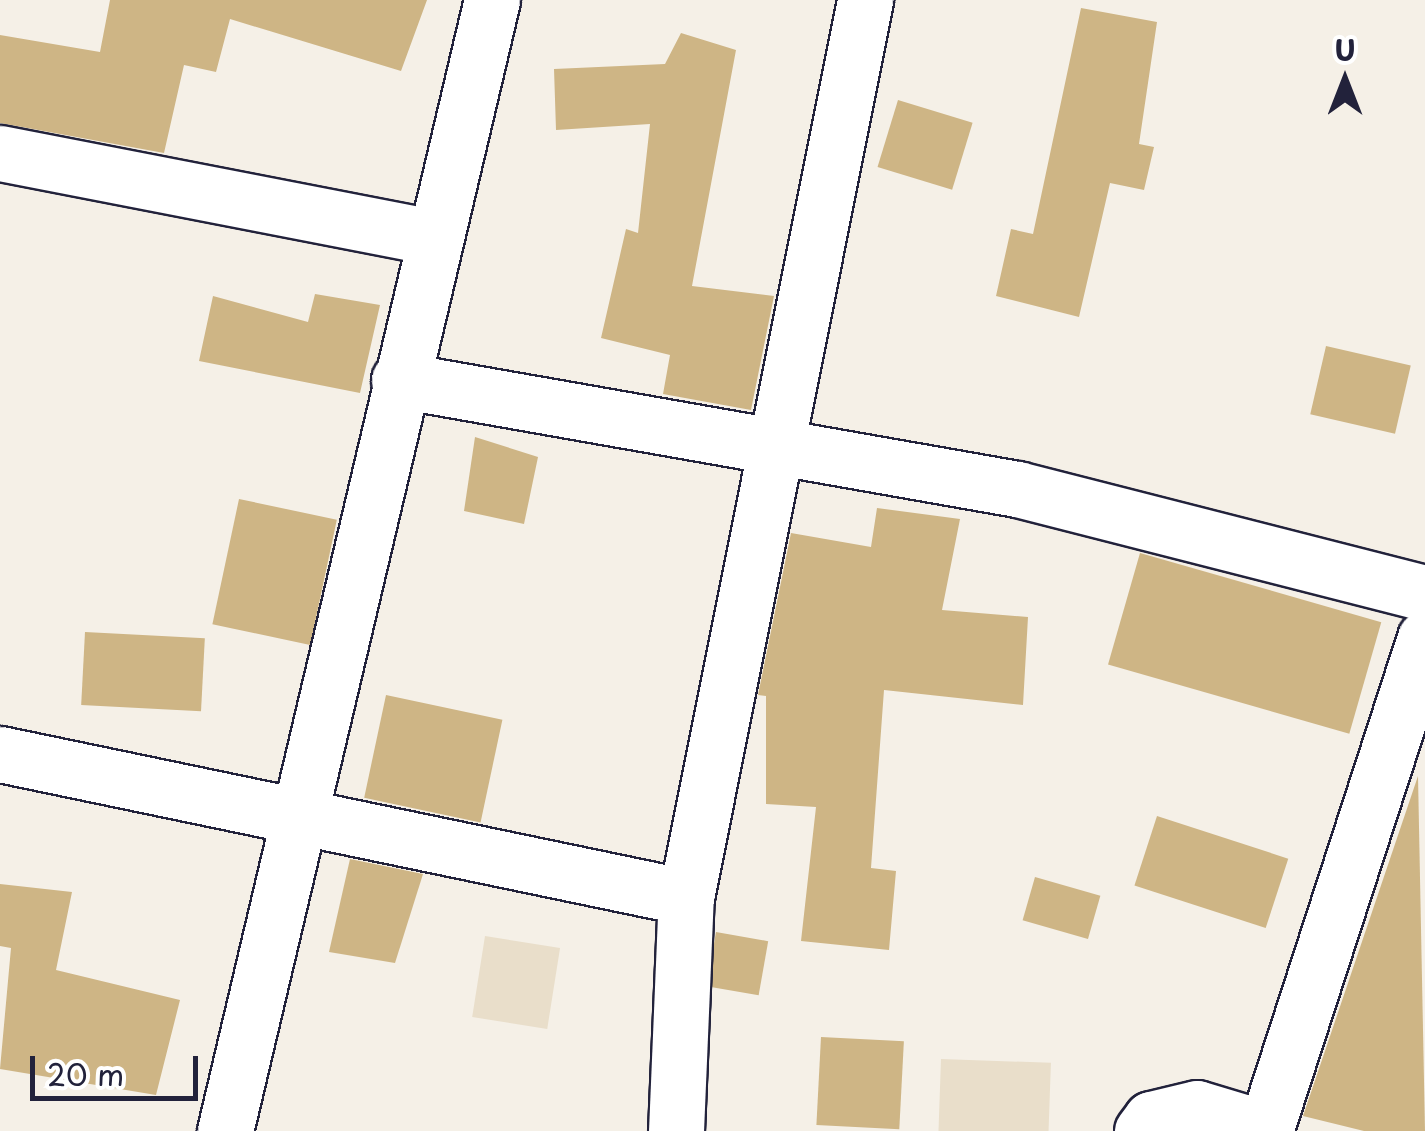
<!DOCTYPE html>
<html>
<head>
<meta charset="utf-8">
<style>
  body { margin:0 }
  #map { position:relative; width:1425px; height:1131px; overflow:hidden; background:#f5f0e7; font-family:"Playpen Sans",sans-serif }
  div>[style] { position:absolute }
  .built>* { inset:0; background:#e9deca; transform-origin:0 0 }
  .building>* { inset:0; background:#ceb585; transform-origin:0 0 }
  .roads { filter:drop-shadow(2px 0 #22223b) drop-shadow(-2px 0 #22223b) drop-shadow(0 2px #22223b) drop-shadow(0 -2px #22223b) }
  .minor>* { height:55px; margin:-27.5px; padding:0 27.5px; transform-origin:27.5px; border-radius:27.5px; background:#fff }
  span { translate:-50% -50%; white-space:nowrap; text-align:center; line-height:1.15; -webkit-text-stroke:10px #fff; paint-order:stroke }
  .north { position:absolute; left:1295px; top:30px; width:100px; height:100px; -webkit-text-stroke:8px #fff; paint-order:stroke; rotate:0deg; font-size:28px; font-weight:700; line-height:40px; text-align:center; color:#22223b }
  .north::after { content:''; display:block; margin:auto; width:35px; height:45px; background:#22223b; clip-path:polygon(50% 0,100% 100%,50% 72%,0 100%) }
  .scale { position:absolute; left:30px; top:1056px; width:168px; height:45px; box-sizing:border-box; border:5px solid #22223b; border-top:0; padding-left:12px; font-size:30px; line-height:35px; white-space:nowrap; color:#22223b; -webkit-text-stroke:8px #fff; paint-order:stroke }
</style>
</head>
<body>
<div id="map">
  <div class="built">
    <i style="left:485px;top:936px;width:76px;height:82px;rotate:9deg"></i>
    <i style="left:941px;top:1059px;width:110px;height:72px;rotate:2deg"></i>
  </div>
  <div class="building">
    <i style="clip-path:polygon(110px 0,427px 0,401px 71px,230px 19px,216px 72px,184px 65px,164px 153px,0 123px,0 35px,100px 52px)"></i>
    <i style="clip-path:polygon(1081px 8px,1157px 22px,1139px 144px,1154px 147px,1144px 190px,1110px 183px,1079px 317px,996px 296px,1011px 229px,1033px 234px)"></i>
    <i style="clip-path:polygon(681px 33px,736px 50px,692px 286px,774px 296px,751px 410px,663px 394px,670px 355px,601px 338px,626px 229px,638px 233px,650px 124px,556px 130px,554px 69px,665px 64px)"></i>
    <i style="left:898px;top:100px;width:78px;height:70px;rotate:17deg"></i>
    <i style="clip-path:polygon(315px 294px,380px 305px,360px 393px,199px 361px,213px 296px,308px 322px)"></i>
    <i style="left:1326px;top:346px;width:87px;height:70px;rotate:13deg"></i>
    <i style="clip-path:polygon(475px 437px,538px 457px,524px 524px,464px 511px)"></i>
    <i style="left:239px;top:499px;width:100px;height:128px;rotate:12deg"></i>
    <i style="clip-path:polygon(877px 508px,960px 519px,942px 610px,1028px 617px,1023px 705px,884px 690px,871px 868px,896px 871px,889px 950px,801px 941px,816px 807px,766px 804px,766px 696px,758px 695px,791px 533px,871px 547px)"></i>
    <i style="left:1140px;top:553px;width:251px;height:116px;rotate:16deg"></i>
    <i style="left:85px;top:632px;width:120px;height:73px;rotate:3deg"></i>
    <i style="left:386px;top:695px;width:119px;height:105px;rotate:12deg"></i>
    <i style="clip-path:polygon(1418px 776px,1425px 1131px,1364px 1131px,1303px 1116px)"></i>
    <i style="left:1157px;top:816px;width:138px;height:73px;rotate:18deg"></i>
    <i style="clip-path:polygon(350px 859px,423px 874px,395px 963px,329px 952px)"></i>
    <i style="left:1035px;top:877px;width:68px;height:45px;rotate:16deg"></i>
    <i style="clip-path:polygon(0 884px,72px 892px,56px 970px,180px 1000px,156px 1095px,0 1069px,11px 948px,0 946px)"></i>
    <i style="left:716px;top:932px;width:53px;height:55px;rotate:10deg"></i>
    <i style="left:821px;top:1037px;width:83px;height:88px;rotate:3deg"></i>
  </div>
  <div class="roads">
    <div class="minor">
      <i style="left:0;top:153px;width:442px;rotate:11deg"></i>
      <i style="left:399px;top:380px;width:628px;rotate:10deg"></i>
      <i style="left:1017px;top:489px;width:421px;rotate:14.3deg"></i>
      <i style="left:0;top:754px;width:701px;rotate:11.77deg"></i>
      <i style="left:225px;top:1131px;width:1162px;rotate:-76.72deg"></i>
      <i style="left:676px;top:1131px;width:234px;rotate:-87.6deg"></i>
      <i style="left:686px;top:897px;width:915px;rotate:-78.71deg"></i>
      <i style="left:1142px;top:1131px;width:15px;rotate:-53deg"></i>
      <i style="left:1151px;top:1119px;width:47px;rotate:-13.4deg"></i>
      <i style="left:1197px;top:1108px;width:72px;rotate:16.9deg"></i>
      <i style="left:1265px;top:1131px;width:518px;rotate:-72.02deg"></i>
    </div>
  </div>
  <div class="north">U</div>
  <div class="scale">20 m</div>
</div>
</body>
</html>
